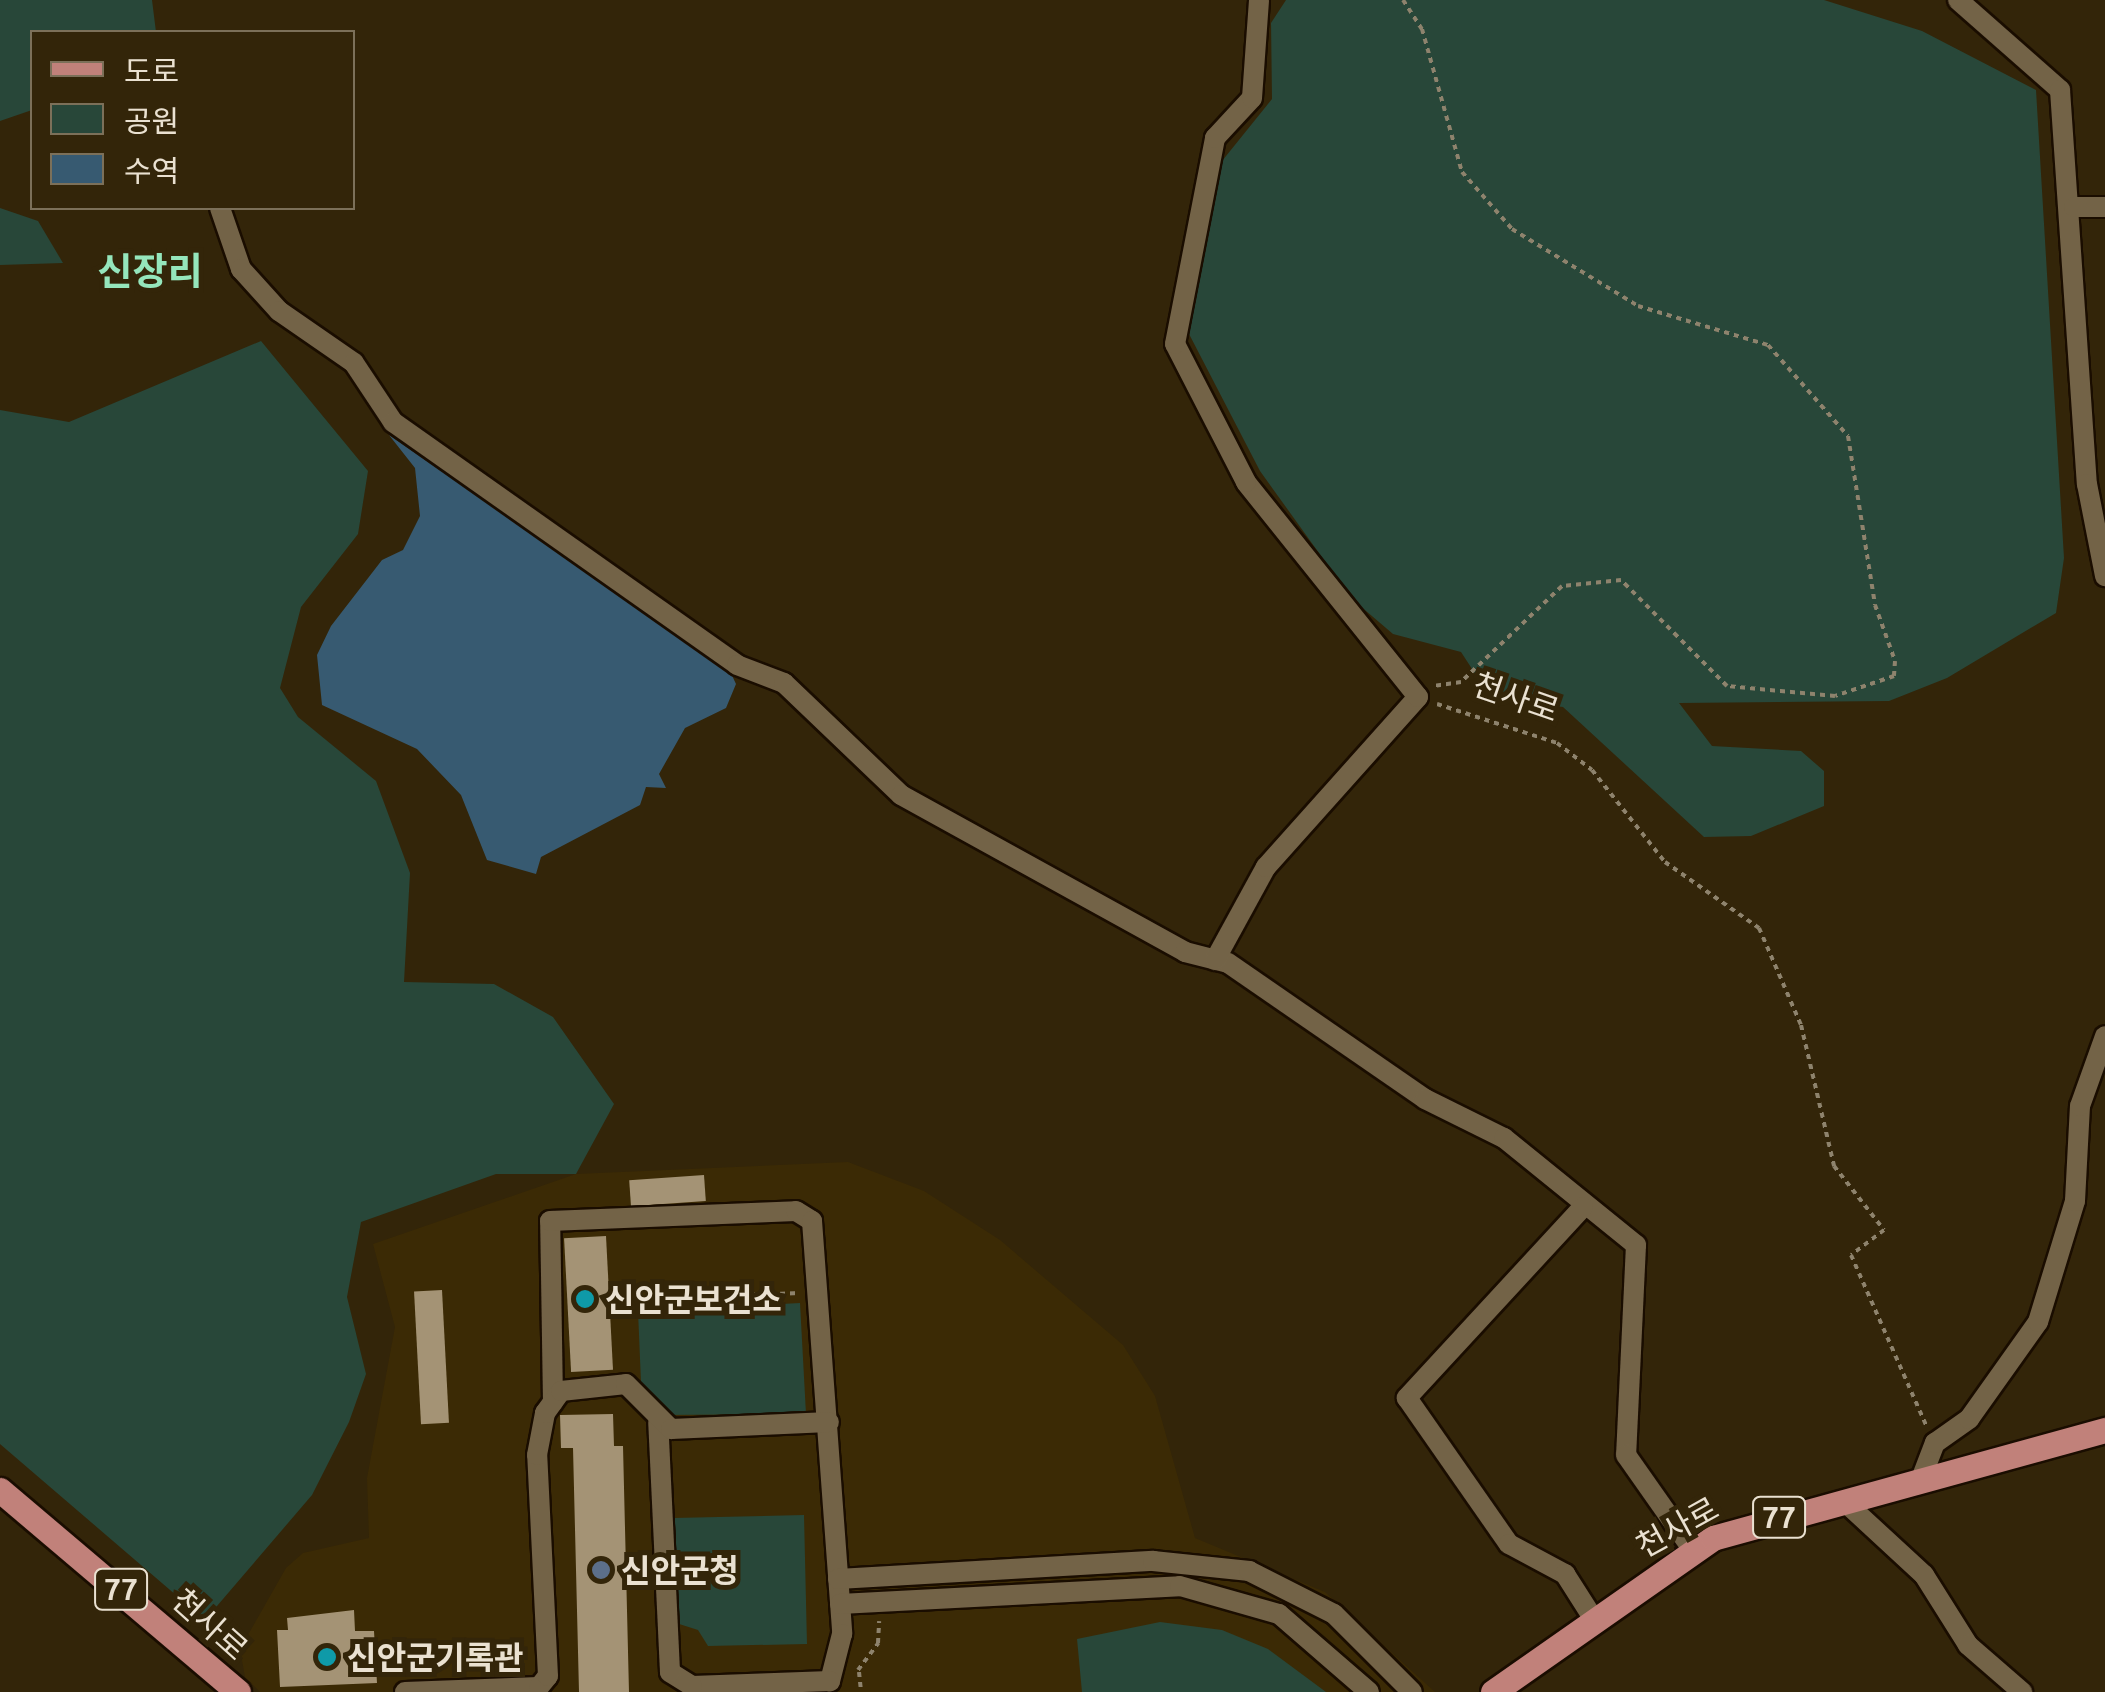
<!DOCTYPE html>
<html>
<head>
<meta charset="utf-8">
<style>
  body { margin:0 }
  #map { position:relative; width:2105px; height:1692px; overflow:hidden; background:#332509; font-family:Ubuntu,"Noto Sans KR",sans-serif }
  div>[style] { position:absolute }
  .built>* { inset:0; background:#3b2a05 }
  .green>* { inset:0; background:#284739 }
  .water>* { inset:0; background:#375a71 }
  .building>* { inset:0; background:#a49375; transform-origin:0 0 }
  .path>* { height:4px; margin-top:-2px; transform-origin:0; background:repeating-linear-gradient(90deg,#8e836d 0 5px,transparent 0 10px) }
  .roads { filter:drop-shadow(2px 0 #1a0d00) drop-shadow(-2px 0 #1a0d00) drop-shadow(0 2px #1a0d00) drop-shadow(0 -2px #1a0d00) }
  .minor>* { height:20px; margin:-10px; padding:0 10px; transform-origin:10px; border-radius:10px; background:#736347 }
  .major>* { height:25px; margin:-12.5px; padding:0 12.5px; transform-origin:12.5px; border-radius:12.5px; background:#c1817a }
  .dots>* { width:28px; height:28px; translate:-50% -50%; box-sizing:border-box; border:5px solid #332509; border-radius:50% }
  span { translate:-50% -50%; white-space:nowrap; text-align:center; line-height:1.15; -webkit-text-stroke:10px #332509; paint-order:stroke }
  .shield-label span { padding:2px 8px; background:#332509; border:2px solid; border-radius:8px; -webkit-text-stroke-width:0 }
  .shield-label { font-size:30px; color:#eae1d1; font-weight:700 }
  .street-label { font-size:32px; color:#eae1d1 }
  .poi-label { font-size:32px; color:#eae1d1; font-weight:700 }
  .left { translate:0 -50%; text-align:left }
  .quarter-label { font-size:38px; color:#95e6bc; font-weight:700 }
  .legend { position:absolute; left:30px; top:30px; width:325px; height:180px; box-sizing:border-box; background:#332509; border:2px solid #7c7059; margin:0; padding:12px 18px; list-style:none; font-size:30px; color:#eae1d1 }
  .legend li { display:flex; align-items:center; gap:20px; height:50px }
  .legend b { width:50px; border:2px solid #7c7059 }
</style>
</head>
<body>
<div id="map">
  <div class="built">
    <i style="clip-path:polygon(848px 1162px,924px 1191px,1000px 1240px,1123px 1345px,1155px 1396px,1195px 1538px,1325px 1592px,1435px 1692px,260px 1692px,245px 1677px,240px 1649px,286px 1568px,303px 1553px,369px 1538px,367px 1478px,395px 1327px,373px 1244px,576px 1174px)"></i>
  </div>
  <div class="green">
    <i style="clip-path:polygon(0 0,152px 0,156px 32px,32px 32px,32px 110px,0 121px)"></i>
    <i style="clip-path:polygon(1286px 0,1824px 0,1922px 31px,2036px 90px,2064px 558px,2056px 613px,1947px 678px,1889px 701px,1679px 703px,1712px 746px,1801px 751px,1824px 771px,1824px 806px,1751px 836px,1704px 837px,1563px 707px,1491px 698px,1461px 652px,1393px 634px,1352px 599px,1260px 471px,1188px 332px,1222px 161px,1272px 99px,1271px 23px)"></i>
    <i style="clip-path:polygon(0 208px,38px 221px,63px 263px,0 265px)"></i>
    <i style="clip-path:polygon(261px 341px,368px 471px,358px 534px,301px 607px,280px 688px,298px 717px,376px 781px,410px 873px,404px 982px,494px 984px,553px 1017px,614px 1104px,576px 1174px,496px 1174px,361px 1222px,347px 1297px,366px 1374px,349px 1422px,312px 1495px,205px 1620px,0 1444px,0 410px,69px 422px)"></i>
    <i style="clip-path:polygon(800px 1303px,806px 1414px,661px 1415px,641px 1382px,638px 1311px)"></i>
    <i style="clip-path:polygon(804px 1515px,807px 1644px,708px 1646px,698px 1630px,676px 1623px,673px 1518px)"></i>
    <i style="clip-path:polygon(1160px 1622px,1222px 1630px,1268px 1649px,1326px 1692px,1082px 1692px,1077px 1639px)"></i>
  </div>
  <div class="water">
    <i style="clip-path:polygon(389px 435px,729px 669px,736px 684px,726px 708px,685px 728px,659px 774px,666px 788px,646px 787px,640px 805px,541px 857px,536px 874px,487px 860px,461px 795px,417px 749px,322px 705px,317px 655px,331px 626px,382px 560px,403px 550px,420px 516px,415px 468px)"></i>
  </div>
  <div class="building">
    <i style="left:704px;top:1175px;width:26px;height:75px;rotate:86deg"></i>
    <i style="left:606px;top:1236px;width:134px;height:42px;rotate:87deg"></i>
    <i style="left:442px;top:1290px;width:133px;height:28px;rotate:87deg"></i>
    <i style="clip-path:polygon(613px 1414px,614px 1446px,623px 1446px,629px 1692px,579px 1692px,573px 1448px,561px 1448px,560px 1415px)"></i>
    <i style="clip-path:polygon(354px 1610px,355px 1631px,374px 1631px,377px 1683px,280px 1687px,277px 1630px,288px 1630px,287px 1618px)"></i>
  </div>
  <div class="path">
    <i style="left:1403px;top:0;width:35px;rotate:57deg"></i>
    <i style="left:1422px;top:29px;width:148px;rotate:74.4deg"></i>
    <i style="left:1462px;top:172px;width:76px;rotate:48.7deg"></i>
    <i style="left:1512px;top:229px;width:148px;rotate:31.4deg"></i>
    <i style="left:1638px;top:306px;width:136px;rotate:16.7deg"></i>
    <i style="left:1768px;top:345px;width:121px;rotate:48.7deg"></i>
    <i style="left:1848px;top:436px;width:171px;rotate:80.9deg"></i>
    <i style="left:1875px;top:605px;width:59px;rotate:70.3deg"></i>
    <i style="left:1895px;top:661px;width:15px;rotate:94deg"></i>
    <i style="left:1894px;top:676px;width:62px;rotate:161.3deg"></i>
    <i style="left:1835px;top:696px;width:108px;rotate:-174.7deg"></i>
    <i style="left:1727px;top:686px;width:150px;rotate:-135deg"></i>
    <i style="left:1621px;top:580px;width:59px;rotate:174.2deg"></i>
    <i style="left:1562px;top:586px;width:139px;rotate:136.5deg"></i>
    <i style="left:1461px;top:682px;width:28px;rotate:172deg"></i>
    <i style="left:1437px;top:704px;width:126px;rotate:18deg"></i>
    <i style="left:1557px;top:743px;width:44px;rotate:37.6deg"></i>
    <i style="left:1592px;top:770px;width:117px;rotate:51.6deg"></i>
    <i style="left:1665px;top:862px;width:115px;rotate:35.1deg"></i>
    <i style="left:1759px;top:928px;width:106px;rotate:66.6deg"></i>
    <i style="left:1801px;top:1025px;width:145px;rotate:76.8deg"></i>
    <i style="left:1834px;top:1166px;width:81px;rotate:52deg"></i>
    <i style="left:1884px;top:1230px;width:41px;rotate:142.9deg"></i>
    <i style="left:1851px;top:1255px;width:188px;rotate:66.2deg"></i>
    <i style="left:630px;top:1299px;width:170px;rotate:-2deg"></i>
    <i style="left:858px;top:1670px;width:34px;rotate:-53deg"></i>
    <i style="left:878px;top:1643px;width:22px;rotate:-87deg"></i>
    <i style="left:859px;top:1672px;width:20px;rotate:84deg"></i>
  </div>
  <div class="roads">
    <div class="minor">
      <i style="left:1958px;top:0;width:136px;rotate:41.4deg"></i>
      <i style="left:2060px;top:90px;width:395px;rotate:86.1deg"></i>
      <i style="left:2087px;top:484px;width:94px;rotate:78.9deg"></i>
      <i style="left:2074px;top:207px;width:31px"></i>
      <i style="left:220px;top:208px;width:65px;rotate:71deg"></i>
      <i style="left:241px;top:269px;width:57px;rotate:47.9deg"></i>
      <i style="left:279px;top:311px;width:91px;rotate:34.7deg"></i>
      <i style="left:354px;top:363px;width:71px;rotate:56.5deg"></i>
      <i style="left:393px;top:422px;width:421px;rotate:35.2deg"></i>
      <i style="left:737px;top:665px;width:50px;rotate:21deg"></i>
      <i style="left:784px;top:683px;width:162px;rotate:43.7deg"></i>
      <i style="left:901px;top:795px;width:325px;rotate:28.9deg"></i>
      <i style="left:1185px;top:952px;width:44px;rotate:14.3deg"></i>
      <i style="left:1228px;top:963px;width:239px;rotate:34.6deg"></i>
      <i style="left:1425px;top:1099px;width:88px;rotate:26.3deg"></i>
      <i style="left:1504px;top:1138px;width:170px;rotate:39deg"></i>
      <i style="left:1636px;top:1245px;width:210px;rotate:92.7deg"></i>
      <i style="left:1626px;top:1455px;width:115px;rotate:54.9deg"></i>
      <i style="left:1215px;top:960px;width:106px;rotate:-61.3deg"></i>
      <i style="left:1266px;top:867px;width:228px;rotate:-48.2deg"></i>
      <i style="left:1418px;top:697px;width:275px;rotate:-128.7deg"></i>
      <i style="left:1246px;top:482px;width:155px;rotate:-117.2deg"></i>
      <i style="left:1175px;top:344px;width:210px;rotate:-79deg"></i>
      <i style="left:1215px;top:138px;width:54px;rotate:-47.2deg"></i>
      <i style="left:1252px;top:98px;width:98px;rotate:-85.9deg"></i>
      <i style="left:1583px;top:1207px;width:260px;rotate:132.7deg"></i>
      <i style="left:1407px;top:1398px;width:178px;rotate:55.1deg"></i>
      <i style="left:1509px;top:1544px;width:64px;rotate:28.2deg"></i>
      <i style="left:1565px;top:1574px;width:52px;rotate:57.5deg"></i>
      <i style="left:553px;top:1402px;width:181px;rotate:-90.9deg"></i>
      <i style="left:550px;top:1221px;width:246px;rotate:-2.3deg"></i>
      <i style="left:796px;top:1211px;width:19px;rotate:32deg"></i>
      <i style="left:812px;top:1221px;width:414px;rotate:85.8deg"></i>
      <i style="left:842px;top:1634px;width:49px;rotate:104.3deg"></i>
      <i style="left:830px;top:1681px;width:138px;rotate:177.9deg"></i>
      <i style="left:692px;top:1686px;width:26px;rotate:-148deg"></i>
      <i style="left:670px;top:1672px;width:250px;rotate:-92.7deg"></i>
      <i style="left:1921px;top:1479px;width:39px;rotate:-69deg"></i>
      <i style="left:1935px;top:1443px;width:42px;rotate:-35.2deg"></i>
      <i style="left:1969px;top:1419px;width:119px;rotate:-54.6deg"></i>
      <i style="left:2038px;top:1322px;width:127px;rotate:-73deg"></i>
      <i style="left:2075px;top:1201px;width:95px;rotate:-87deg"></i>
      <i style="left:2080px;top:1106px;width:74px;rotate:-70.3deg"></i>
      <i style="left:1846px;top:1503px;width:106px;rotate:42.7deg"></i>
      <i style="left:1924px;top:1575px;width:83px;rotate:57.8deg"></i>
      <i style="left:1968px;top:1645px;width:72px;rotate:41deg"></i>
      <i style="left:838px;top:1579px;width:316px;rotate:-3.3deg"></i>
      <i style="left:1153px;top:1561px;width:97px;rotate:5.9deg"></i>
      <i style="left:1249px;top:1571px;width:95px;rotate:26.8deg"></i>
      <i style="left:1334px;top:1614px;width:110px;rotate:45deg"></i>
      <i style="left:840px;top:1604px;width:340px;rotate:-3deg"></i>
      <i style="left:1180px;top:1586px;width:103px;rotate:15.8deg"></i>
      <i style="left:1279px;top:1614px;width:119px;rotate:40.9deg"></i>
      <i style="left:405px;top:1692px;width:134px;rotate:-2.1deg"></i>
      <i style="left:539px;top:1687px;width:14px;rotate:-51deg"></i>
      <i style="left:548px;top:1676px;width:221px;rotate:-92.8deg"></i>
      <i style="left:537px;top:1455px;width:43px;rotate:-79.2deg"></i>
      <i style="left:545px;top:1413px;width:27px;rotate:-54deg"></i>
      <i style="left:561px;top:1391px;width:65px;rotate:-6.1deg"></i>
      <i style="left:626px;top:1384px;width:64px;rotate:45deg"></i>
      <i style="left:671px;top:1429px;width:158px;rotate:-2.5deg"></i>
    </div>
    <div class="major">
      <i style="left:0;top:1490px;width:312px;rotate:40.3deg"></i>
      <i style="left:1493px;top:1692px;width:269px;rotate:-35deg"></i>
      <i style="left:1713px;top:1538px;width:407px;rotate:-15.4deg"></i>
    </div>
  </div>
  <div class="dots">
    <i style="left:585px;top:1299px;background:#0f9aa8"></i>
    <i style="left:601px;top:1570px;background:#5c6f8a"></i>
    <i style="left:327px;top:1657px;background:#0f9aa8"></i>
  </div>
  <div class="shield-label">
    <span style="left:1779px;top:1517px">77</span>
    <span style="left:121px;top:1589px">77</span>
  </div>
  <div class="street-label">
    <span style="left:1516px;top:697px;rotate:19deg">천사로</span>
    <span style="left:1677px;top:1527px;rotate:-29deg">천사로</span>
    <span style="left:210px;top:1624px;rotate:42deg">천사로</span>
  </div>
  <div class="poi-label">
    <span class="left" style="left:605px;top:1299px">신안군보건소</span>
    <span class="left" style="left:621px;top:1570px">신안군청</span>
    <span class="left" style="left:347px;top:1657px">신안군기록관</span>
  </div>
  <div class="quarter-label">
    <span style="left:150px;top:272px">신장리</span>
  </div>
  <ul class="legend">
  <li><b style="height:12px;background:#c1817a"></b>도로</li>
  <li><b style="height:28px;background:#284739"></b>공원</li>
  <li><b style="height:28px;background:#375a71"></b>수역</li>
  </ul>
</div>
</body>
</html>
